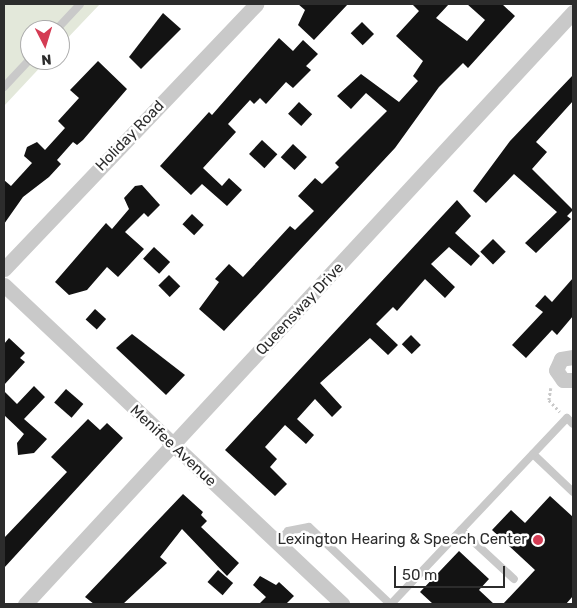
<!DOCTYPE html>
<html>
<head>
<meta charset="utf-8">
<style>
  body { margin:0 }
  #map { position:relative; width:577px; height:608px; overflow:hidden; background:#fff; font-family:Rubik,sans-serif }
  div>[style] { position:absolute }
  .green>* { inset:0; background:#e3e8da }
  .building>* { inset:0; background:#131313; transform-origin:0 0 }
  .path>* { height:2.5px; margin-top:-1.25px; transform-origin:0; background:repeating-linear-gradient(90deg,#c9c9c9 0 2.5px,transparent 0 5px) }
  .service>* { height:8px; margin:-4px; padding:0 4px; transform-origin:4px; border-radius:4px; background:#c9c9c9 }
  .minor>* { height:15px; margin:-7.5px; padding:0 7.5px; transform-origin:7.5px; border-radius:7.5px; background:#c9c9c9 }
  .dots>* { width:14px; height:14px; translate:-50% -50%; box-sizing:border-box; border:2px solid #fff; border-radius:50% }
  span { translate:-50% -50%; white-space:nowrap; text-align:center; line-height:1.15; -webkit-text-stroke:5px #fff; paint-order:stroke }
  .street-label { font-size:15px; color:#2c2c2c }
  .poi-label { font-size:15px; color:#2c2c2c }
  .right { translate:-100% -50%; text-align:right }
  .frame { position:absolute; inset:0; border:5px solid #2c2c2c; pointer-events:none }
  .north { position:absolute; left:20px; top:20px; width:50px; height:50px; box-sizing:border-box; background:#fff; border:1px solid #ababab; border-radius:50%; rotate:175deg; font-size:14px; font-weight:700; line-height:20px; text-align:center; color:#2c2c2c }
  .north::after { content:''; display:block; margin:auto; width:18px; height:22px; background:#d43c54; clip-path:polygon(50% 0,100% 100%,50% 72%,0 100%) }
  .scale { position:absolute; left:394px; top:566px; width:111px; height:22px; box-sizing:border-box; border:2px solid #2c2c2c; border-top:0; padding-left:6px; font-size:15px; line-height:18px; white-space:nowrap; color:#2c2c2c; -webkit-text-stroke:4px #fff; paint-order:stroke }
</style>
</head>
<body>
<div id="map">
  <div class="green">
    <i style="clip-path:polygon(4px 4px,100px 4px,60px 46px,60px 30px,30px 30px,30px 60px,47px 60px,4px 106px)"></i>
  </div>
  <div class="building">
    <i style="clip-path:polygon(298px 4px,348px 4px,314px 40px,298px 25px,305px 10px)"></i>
    <i style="clip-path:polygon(412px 4px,449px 4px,436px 18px,467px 41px,485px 20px,467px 4px,502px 4px,515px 16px,468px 68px,463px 63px,439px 87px,395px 148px,224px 331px,199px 309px,219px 282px,215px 279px,229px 264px,243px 277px,290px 226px,295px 230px,314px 211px,298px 196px,315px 178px,322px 184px,339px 167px,335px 163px,387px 111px,366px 93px,351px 109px,337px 96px,361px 74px,399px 102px,418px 81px,413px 76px,423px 61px,396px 36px,419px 11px)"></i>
    <i style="clip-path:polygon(163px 13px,181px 29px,141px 69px,129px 57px)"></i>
    <i style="left:362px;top:22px;width:17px;height:16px;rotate:45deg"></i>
    <i style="clip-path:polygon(279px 38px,293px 51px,303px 40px,318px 54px,306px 66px,311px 70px,293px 88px,286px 82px,266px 104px,260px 98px,254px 104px,250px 100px,228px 124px,236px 132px,203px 168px,222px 186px,229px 178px,242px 190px,227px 206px,202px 184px,191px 195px,160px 166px,209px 112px,212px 115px)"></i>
    <i style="clip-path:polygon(98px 61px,127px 89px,83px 140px,77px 145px,73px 142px,57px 160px,61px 164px,49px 177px,23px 197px,4px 224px,4px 180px,11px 186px,32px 163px,24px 156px,27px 147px,37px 142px,45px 150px,65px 128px,58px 121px,79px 98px,70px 90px)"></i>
    <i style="clip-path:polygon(573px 75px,573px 101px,536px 142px,547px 152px,532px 169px,573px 210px,567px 216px,571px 219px,536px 253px,525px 243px,557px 212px,514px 174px,486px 203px,473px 191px,510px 141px)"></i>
    <i style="left:299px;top:102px;width:18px;height:16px;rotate:43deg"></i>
    <i style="left:262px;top:140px;width:21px;height:19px;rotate:43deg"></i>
    <i style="left:293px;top:144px;width:19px;height:18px;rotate:43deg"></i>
    <i style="clip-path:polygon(142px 185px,160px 205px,148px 217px,144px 213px,125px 232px,144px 249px,118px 277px,107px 267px,87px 290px,69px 295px,55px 282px,106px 223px,112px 229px,129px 209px,124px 198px,135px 186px)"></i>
    <i style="clip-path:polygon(457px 200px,471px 216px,455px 233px,480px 256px,471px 266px,449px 247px,431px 264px,455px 287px,445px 298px,425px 279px,397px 311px,393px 307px,376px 324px,398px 345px,388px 355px,370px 338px,320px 383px,342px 407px,332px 417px,315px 399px,297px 419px,314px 435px,306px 444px,285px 425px,265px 447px,277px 459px,270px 467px,287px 484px,275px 496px,225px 450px)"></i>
    <i style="left:192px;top:214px;width:16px;height:14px;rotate:43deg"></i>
    <i style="left:493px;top:239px;width:18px;height:18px;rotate:45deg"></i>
    <i style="left:154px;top:247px;width:22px;height:16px;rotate:43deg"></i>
    <i style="left:169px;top:275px;width:16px;height:15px;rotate:45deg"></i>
    <i style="clip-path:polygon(573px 278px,573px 316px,557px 335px,552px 330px,526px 358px,512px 345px,543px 312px,535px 306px,545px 295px,552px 302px)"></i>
    <i style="left:95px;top:309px;width:15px;height:14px;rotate:42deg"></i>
    <i style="clip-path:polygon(132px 334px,185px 375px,166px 395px,116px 348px)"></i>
    <i style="left:411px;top:335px;width:14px;height:13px;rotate:45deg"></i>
    <i style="clip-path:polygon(9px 338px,25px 353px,20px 358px,25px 362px,4px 385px,4px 344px)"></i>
    <i style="clip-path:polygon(34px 386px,45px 397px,24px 419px,47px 439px,34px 453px,18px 455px,17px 443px,24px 434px,4px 415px,4px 391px,17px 404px)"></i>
    <i style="left:66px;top:389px;width:23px;height:18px;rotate:41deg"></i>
    <i style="clip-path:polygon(88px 419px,100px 430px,107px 423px,123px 438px,4px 568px,4px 538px,67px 472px,51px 457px)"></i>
    <i style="clip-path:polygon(183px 494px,203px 512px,201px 515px,207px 521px,201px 527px,239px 563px,227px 576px,182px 529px,160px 557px,167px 563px,123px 604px,94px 604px,85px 597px)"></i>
    <i style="clip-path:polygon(550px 496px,573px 517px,573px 596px,566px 604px,503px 604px,535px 570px,492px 530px,511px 510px,525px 523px)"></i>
    <i style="clip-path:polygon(459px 551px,489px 579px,479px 590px,494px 604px,433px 604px,420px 592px)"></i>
    <i style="left:218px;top:570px;width:20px;height:16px;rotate:41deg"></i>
    <i style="clip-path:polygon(260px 576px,276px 585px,279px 582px,294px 596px,286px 604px,259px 604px,266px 597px,253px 585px)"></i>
  </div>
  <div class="path">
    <i style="left:551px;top:388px;width:12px;rotate:99deg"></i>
    <i style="left:549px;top:400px;width:16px;rotate:47deg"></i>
  </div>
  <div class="service">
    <i style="left:56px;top:30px;width:35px;rotate:-47deg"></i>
    <i style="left:4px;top:87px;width:38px;rotate:-47deg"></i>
    <i style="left:533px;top:454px;width:55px;rotate:43.5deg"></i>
    <i style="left:461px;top:530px;width:72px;rotate:42.8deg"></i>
    <i style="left:277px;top:543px;width:16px;rotate:-47deg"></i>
    <i style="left:288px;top:531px;width:21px;rotate:-11deg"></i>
    <i style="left:309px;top:527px;width:112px;rotate:43.5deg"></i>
    <i style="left:391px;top:604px;width:256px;rotate:-46.6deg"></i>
    <i style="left:567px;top:418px;width:8px;rotate:45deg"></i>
  </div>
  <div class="minor">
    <i style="left:4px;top:269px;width:366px;rotate:-46.4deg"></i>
    <i style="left:4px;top:285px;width:465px;rotate:43.3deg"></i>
    <i style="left:573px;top:357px;width:12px;rotate:171deg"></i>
    <i style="left:561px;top:359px;width:12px;rotate:114deg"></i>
    <i style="left:556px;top:370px;width:12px;rotate:55deg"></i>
    <i style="left:563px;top:380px;width:10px"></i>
    <i style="left:25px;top:604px;width:807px;rotate:-47.21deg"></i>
  </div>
  <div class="dots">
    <i style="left:538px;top:540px;background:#d43c54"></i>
  </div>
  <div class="street-label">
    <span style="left:130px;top:136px;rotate:-46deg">Holiday Road</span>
    <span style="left:300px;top:309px;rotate:-47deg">Queensway Drive</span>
    <span style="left:173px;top:446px;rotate:43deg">Menifee Avenue</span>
  </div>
  <div class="poi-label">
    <span class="right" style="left:527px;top:540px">Lexington Hearing &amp; Speech Center</span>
  </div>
  <div class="frame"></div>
  <div class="north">N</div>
  <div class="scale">50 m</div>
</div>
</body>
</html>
